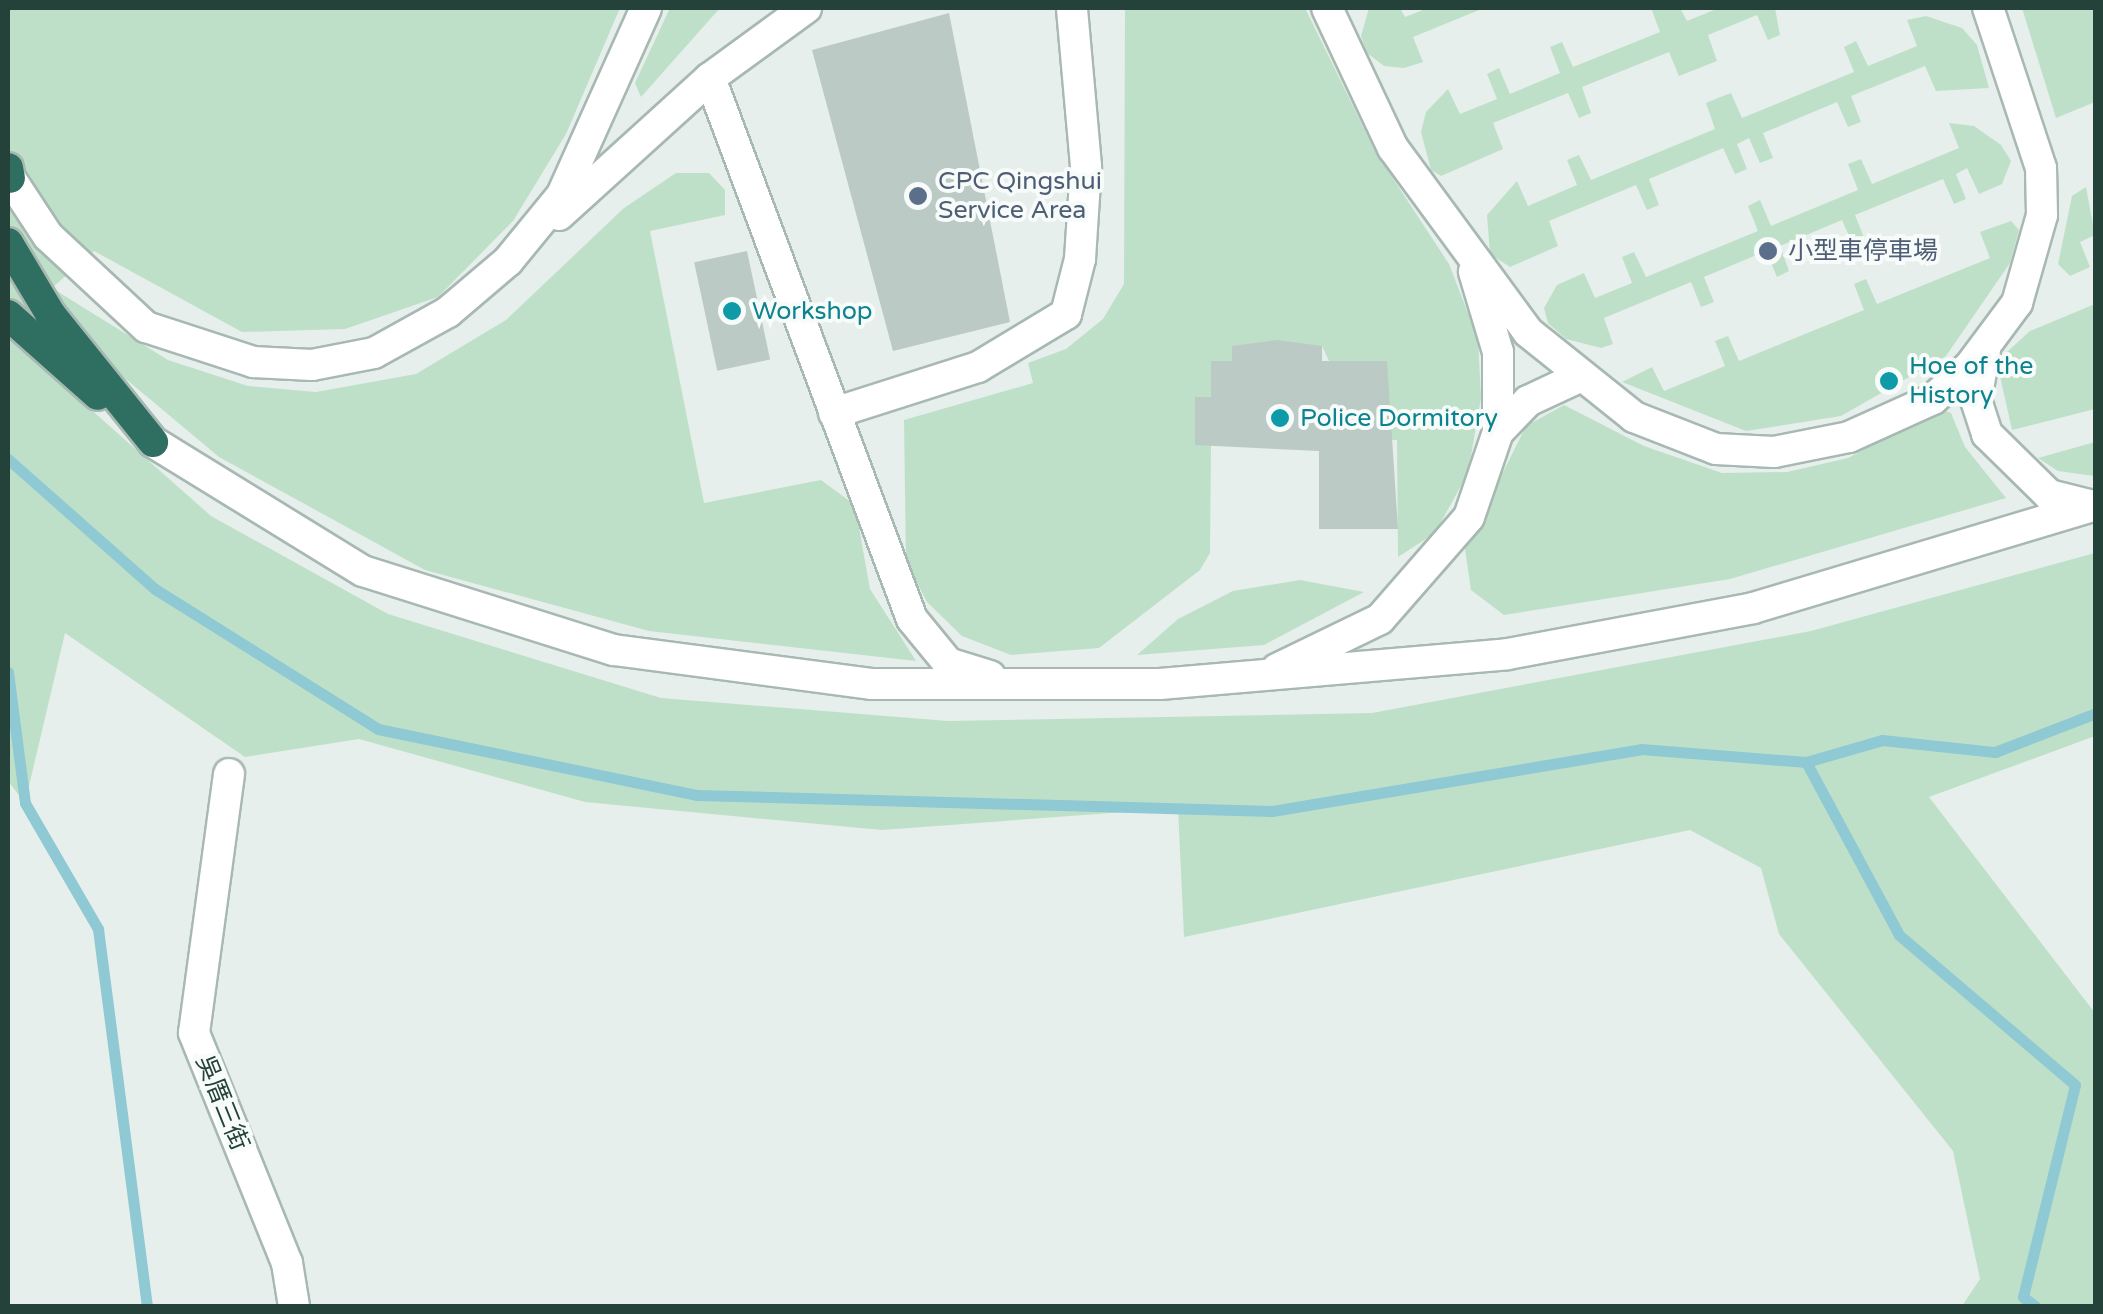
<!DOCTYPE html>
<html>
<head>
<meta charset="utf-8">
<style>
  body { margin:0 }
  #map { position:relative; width:2103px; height:1314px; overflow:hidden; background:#e6efeb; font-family:"Varela Round","Noto Sans TC",sans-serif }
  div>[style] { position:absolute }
  .green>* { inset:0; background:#bfe0c8 }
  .stream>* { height:11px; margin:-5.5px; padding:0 5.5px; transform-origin:5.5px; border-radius:5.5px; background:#8ec9d4 }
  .building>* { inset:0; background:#bbcac4; transform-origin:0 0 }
  .roads { filter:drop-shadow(2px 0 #a8b8b2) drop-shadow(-2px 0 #a8b8b2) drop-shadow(0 2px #a8b8b2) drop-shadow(0 -2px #a8b8b2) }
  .minor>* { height:30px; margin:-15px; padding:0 15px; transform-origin:15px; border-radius:15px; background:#fff }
  .highway>* { height:30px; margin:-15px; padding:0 15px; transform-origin:15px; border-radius:15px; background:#2f6f62 }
  .dots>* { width:28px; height:28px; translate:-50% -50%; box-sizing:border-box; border:5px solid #f7fbf9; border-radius:50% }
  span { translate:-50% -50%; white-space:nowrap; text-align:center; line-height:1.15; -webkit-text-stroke:8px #f7fbf9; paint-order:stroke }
  .service-label { font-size:25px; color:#4e5e75 }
  .left { translate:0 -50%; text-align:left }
  .culture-label { font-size:25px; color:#0d838f }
  .street-label { font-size:25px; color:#24423a }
  .frame { position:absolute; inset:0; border:10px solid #24423a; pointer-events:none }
</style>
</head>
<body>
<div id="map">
  <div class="green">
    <i style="clip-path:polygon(8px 8px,620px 8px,566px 134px,513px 221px,438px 297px,345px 329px,242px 332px,94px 251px,52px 288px,168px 360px,248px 386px,316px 392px,416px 374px,506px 320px,624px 208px,676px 173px,709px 173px,725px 190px,725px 215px,650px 231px,704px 503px,821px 480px,855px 505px,870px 589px,916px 661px,649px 631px,425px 570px,219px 457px,121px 375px,51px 289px,8px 328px)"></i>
    <i style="clip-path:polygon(670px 8px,720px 8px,641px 97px,635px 83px)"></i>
    <i style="clip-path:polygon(1125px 8px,1305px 8px,1375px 151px,1449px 264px,1478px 339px,1481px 398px,1468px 473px,1435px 533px,1398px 557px,1397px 440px,1366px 440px,1322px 346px,1233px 346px,1232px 361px,1211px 361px,1211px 397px,1195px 398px,1196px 444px,1211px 445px,1210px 553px,1200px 570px,1099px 648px,1011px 655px,962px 636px,927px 602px,906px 562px,904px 420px,1033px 383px,1028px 363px,1066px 349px,1103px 319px,1124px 284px)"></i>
    <i style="clip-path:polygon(1369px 8px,1400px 8px,1405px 17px,1428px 8px,1484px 8px,1413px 37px,1423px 62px,1404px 68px,1384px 66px,1367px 53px,1361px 36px)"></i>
    <i style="clip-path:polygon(1651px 8px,1680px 8px,1687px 21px,1719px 8px,1775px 8px,1780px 35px,1768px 40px,1757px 15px,1708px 35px,1717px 61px,1679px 76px,1669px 52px,1582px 87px,1591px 113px,1579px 118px,1568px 93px,1493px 123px,1503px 149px,1441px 176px,1431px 170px,1421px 132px,1426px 112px,1448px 89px,1460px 114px,1497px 99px,1487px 74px,1499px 68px,1510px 94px,1560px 73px,1550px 47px,1562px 42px,1573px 67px,1660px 32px)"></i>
    <i style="clip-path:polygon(2022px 8px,2095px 8px,2095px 102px,2056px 118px)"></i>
    <i style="clip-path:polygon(1926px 16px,1962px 28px,1977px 45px,1989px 88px,1936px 91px,1925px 66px,1851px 96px,1861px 122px,1848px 127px,1837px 102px,1763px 133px,1773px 158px,1760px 163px,1749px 138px,1737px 144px,1747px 169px,1735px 174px,1723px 148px,1649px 179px,1659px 205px,1647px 210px,1636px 185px,1549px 221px,1558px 246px,1510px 267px,1490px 254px,1487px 215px,1517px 181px,1528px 206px,1577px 185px,1567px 160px,1579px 155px,1591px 180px,1715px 129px,1706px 103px,1718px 98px,1731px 93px,1742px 118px,1854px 72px,1844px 47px,1856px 41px,1868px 66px,1917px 46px,1907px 20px)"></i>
    <i style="clip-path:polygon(1949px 123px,1974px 126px,2001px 145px,2011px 161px,2002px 184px,1979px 194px,1967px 168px,1956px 174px,1966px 199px,1954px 204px,1943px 179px,1855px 215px,1865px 240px,1853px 245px,1842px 220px,1780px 246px,1789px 271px,1777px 277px,1766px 251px,1704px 277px,1714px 302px,1701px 307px,1691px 282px,1604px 318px,1613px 344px,1601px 348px,1566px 339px,1548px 323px,1544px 308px,1557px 285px,1584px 273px,1595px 298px,1632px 283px,1622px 257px,1634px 252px,1646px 277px,1758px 231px,1748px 206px,1760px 200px,1771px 226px,1858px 190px,1848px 164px,1861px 159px,1872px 184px,1959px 148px)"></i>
    <i style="clip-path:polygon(2086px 187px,2095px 235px,2080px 242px,2090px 267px,2070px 276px,2058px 264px,2072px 196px)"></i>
    <i style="clip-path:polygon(2011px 221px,2019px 230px,2010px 263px,1946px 356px,1841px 416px,1746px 431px,1622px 382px,1652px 367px,1664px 391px,1725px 366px,1715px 341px,1728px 336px,1739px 361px,1864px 310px,1854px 284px,1866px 279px,1877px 304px,1990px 258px,1980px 232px)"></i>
    <i style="clip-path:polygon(2095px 304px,2095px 409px,2012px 430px,2000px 376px,2007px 352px,2030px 331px)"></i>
    <i style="clip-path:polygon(8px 336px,211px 516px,388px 614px,661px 698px,948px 721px,1372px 713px,1811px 631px,2095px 553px,2095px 736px,1929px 797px,2095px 1013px,2095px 1306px,1962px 1306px,1980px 1279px,1953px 1151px,1779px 934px,1761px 868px,1690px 830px,1184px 937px,1178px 808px,882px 830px,585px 802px,359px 739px,245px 757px,65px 633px,25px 803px,8px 781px)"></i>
    <i style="clip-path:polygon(1564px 405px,1644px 446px,1722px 473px,1787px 472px,1848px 458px,1941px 409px,1951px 413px,1965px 447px,2006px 498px,1730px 579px,1504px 615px,1471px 590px,1465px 549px,1526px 426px)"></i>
    <i style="clip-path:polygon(2095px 442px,2094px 476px,2058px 471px,2038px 458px)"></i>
    <i style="clip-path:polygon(1300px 580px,1364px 592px,1264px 645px,1137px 655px,1178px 619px,1233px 591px)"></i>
  </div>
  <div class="stream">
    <i style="left:8px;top:459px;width:196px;rotate:41.5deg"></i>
    <i style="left:155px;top:589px;width:263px;rotate:32.1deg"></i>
    <i style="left:378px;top:729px;width:326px;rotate:11.7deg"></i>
    <i style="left:697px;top:795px;width:575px;rotate:1.59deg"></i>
    <i style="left:1272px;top:811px;width:374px;rotate:-9.5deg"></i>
    <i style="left:1641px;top:749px;width:166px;rotate:4.5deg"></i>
    <i style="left:1806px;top:762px;width:196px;rotate:61.7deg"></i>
    <i style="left:1899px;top:935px;width:231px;rotate:40.4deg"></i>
    <i style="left:2075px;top:1085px;width:218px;rotate:103.8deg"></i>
    <i style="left:2023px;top:1297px;width:15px;rotate:37deg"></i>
    <i style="left:8px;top:672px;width:132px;rotate:82.6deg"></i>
    <i style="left:25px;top:803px;width:146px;rotate:59.9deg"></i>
    <i style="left:98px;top:929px;width:380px;rotate:82.6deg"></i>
    <i style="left:1806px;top:762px;width:79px;rotate:-16.1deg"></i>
    <i style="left:1882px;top:740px;width:114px;rotate:6.1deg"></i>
    <i style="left:1995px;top:752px;width:108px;rotate:-21.1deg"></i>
  </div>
  <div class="building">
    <i style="clip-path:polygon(949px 13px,1010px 322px,893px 351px,812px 50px)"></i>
    <i style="left:747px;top:251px;width:111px;height:54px;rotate:78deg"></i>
    <i style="clip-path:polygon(1277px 340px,1322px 346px,1322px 361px,1387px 361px,1398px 529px,1319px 529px,1319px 451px,1195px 445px,1195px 397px,1211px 397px,1211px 361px,1232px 361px,1232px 346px)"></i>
  </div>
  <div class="roads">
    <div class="minor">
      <i style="left:1327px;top:8px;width:155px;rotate:64.8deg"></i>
      <i style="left:1393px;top:148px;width:228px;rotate:53.7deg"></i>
      <i style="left:1528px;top:332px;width:136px;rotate:38.7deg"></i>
      <i style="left:1634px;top:417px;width:88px;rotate:21.3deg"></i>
      <i style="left:1716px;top:449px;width:58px;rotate:3deg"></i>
      <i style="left:1774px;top:452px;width:76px;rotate:-11.3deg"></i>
      <i style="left:1849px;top:437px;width:92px;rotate:-24.3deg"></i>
      <i style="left:1933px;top:399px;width:50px;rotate:-41.7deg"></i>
      <i style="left:1970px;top:366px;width:79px;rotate:-53.3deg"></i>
      <i style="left:2017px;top:303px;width:91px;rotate:-74.1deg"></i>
      <i style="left:2042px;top:215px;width:47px;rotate:-91.2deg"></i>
      <i style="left:2041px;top:168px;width:169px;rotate:-108.3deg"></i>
      <i style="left:710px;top:78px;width:577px;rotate:69.53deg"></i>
      <i style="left:912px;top:619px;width:57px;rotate:50.7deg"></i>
      <i style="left:948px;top:663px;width:44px;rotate:17.2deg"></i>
      <i style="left:10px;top:178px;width:69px;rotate:56.8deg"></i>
      <i style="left:48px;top:236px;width:134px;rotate:42.9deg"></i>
      <i style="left:146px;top:327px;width:113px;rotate:18.1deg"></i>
      <i style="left:253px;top:362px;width:59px;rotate:2.9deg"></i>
      <i style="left:312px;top:365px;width:63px;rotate:-11deg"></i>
      <i style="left:374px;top:353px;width:85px;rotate:-29deg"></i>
      <i style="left:448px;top:312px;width:79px;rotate:-40.4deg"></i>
      <i style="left:508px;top:261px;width:85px;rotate:-50.7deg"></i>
      <i style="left:562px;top:195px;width:205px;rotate:-65.8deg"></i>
      <i style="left:559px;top:215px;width:204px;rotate:-42.2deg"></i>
      <i style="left:710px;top:78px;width:119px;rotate:-36.1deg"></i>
      <i style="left:1985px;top:350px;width:51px;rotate:100.2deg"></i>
      <i style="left:1976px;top:400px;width:36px;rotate:72deg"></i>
      <i style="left:1987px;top:434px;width:87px;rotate:44.5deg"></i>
      <i style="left:2049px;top:495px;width:45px;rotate:14deg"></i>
      <i style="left:834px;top:413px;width:151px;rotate:-17.7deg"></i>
      <i style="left:978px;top:367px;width:103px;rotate:-31.1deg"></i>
      <i style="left:1066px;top:314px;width:57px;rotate:-75.7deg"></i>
      <i style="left:1080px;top:259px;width:93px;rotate:-86.3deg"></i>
      <i style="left:1086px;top:166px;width:159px;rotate:-95.1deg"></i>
      <i style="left:1498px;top:432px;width:43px;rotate:-45.9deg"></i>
      <i style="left:1528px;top:401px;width:54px;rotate:-25.1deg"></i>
      <i style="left:153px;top:442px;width:246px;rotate:31.6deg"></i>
      <i style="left:363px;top:571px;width:263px;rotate:17.5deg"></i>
      <i style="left:614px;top:650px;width:259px;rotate:7.5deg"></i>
      <i style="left:871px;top:684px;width:289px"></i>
      <i style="left:1160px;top:684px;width:349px;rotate:-4.9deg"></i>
      <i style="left:1508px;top:654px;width:249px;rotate:-10.6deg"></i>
      <i style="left:1753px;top:608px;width:358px;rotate:-16.7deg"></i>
      <i style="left:1277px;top:669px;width:114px;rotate:-25.9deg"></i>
      <i style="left:1380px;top:619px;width:135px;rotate:-48.9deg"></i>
      <i style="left:1469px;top:517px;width:90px;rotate:-71.2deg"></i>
      <i style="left:1498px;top:432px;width:80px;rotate:-90deg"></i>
      <i style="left:1498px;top:352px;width:84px;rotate:-106.7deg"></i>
      <i style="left:229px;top:774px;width:261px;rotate:97.7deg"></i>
      <i style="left:194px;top:1033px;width:248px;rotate:68deg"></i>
      <i style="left:287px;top:1263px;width:44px;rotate:80.8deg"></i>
    </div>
    <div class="highway">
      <i style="left:8px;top:168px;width:10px;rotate:79deg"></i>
      <i style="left:8px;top:243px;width:84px;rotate:59.2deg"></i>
      <i style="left:51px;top:315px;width:163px;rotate:51.2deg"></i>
      <i style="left:8px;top:315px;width:120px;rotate:41.6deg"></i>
    </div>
  </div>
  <div class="dots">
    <i style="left:918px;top:196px;background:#5c6f8a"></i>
    <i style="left:1768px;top:251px;background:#5c6f8a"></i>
    <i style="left:732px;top:311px;background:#0f9aa8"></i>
    <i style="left:1889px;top:381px;background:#0f9aa8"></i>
    <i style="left:1280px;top:418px;background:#0f9aa8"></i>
  </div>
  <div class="service-label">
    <span class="left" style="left:938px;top:196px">CPC Qingshui<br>Service Area</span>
    <span class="left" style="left:1788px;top:251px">小型車停車場</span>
  </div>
  <div class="culture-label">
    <span class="left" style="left:752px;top:311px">Workshop</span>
    <span class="left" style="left:1909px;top:381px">Hoe of the<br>History</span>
    <span class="left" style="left:1300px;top:418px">Police Dormitory</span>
  </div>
  <div class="street-label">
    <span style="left:222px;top:1103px;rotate:68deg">吳厝三街</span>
  </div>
  <div class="frame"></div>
</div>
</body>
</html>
